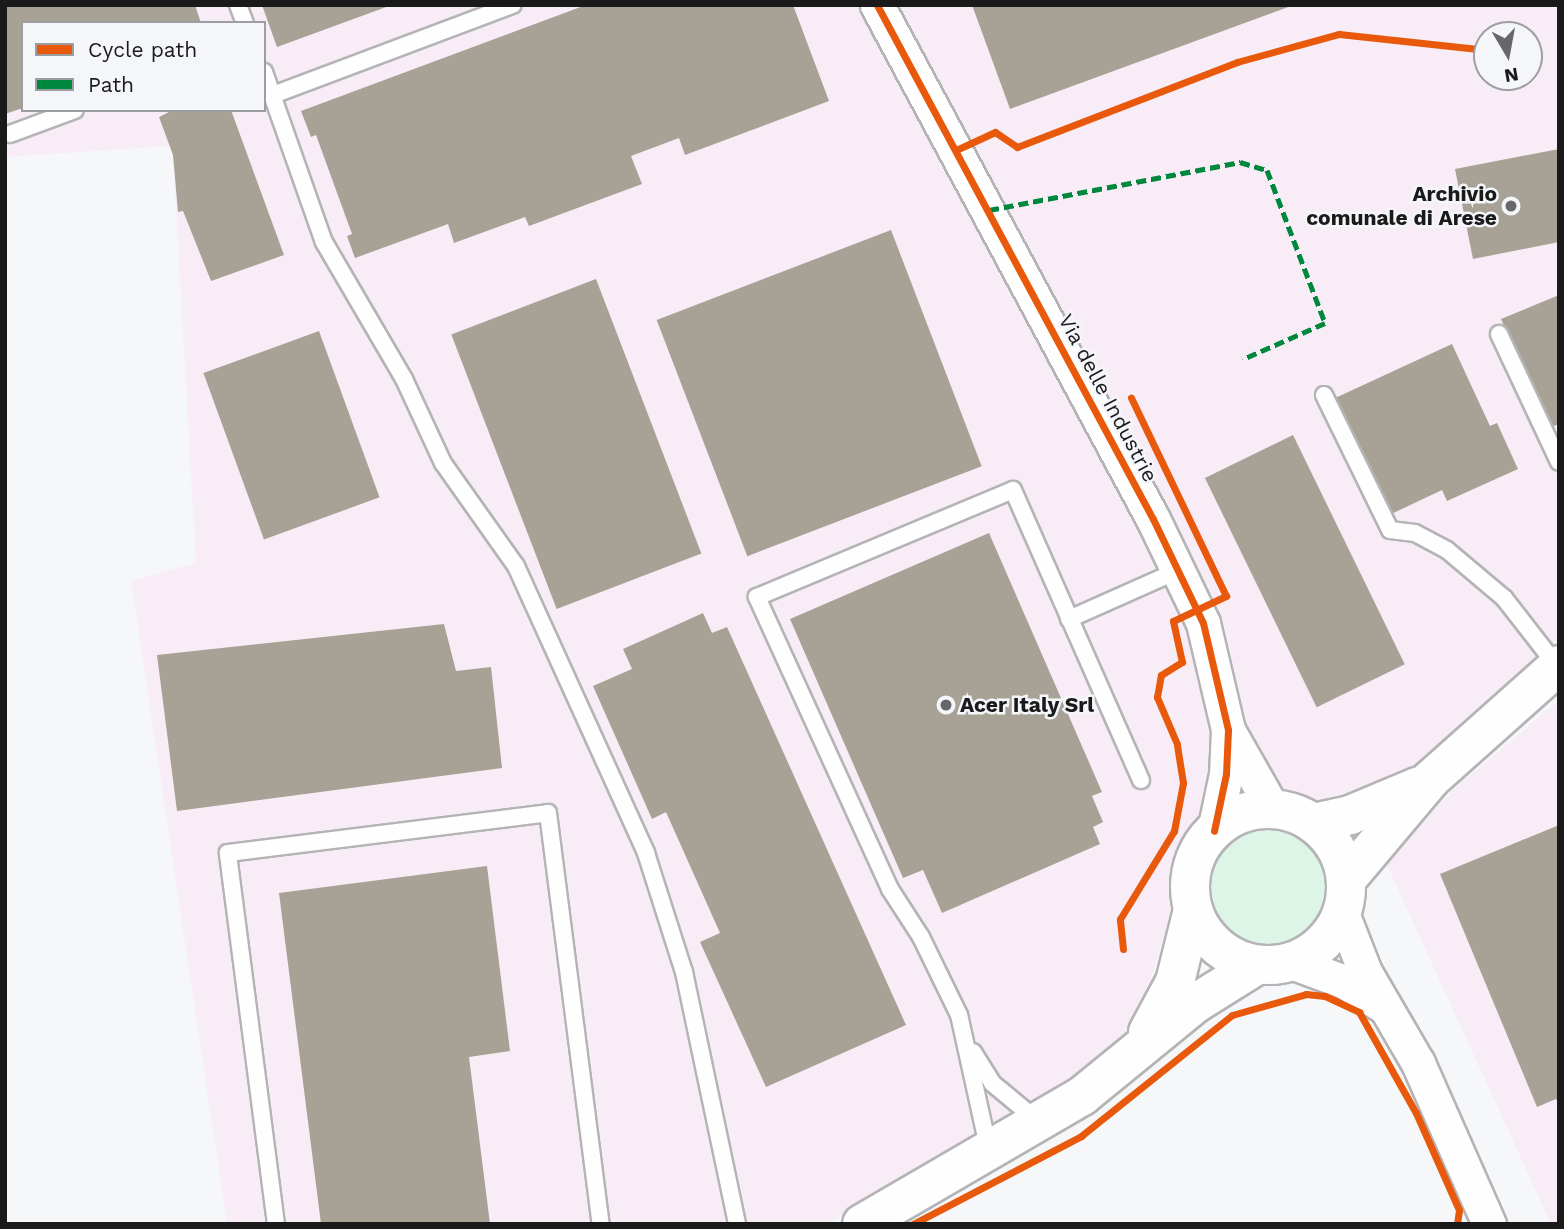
<!DOCTYPE html>
<html>
<head>
<meta charset="utf-8">
<style>
  body { margin:0 }
  #map { position:relative; width:1564px; height:1229px; overflow:hidden; background:#f5f7f9; font-family:"Work Sans",sans-serif }
  div>[style] { position:absolute }
  .industrial>* { inset:0; background:#f8edf6 }
  .green>* { inset:0; background:#dcf5e6 }
  .round { border-radius:50% }
  .building>* { inset:0; background:#a8a195; transform-origin:0 0 }
  .roads { filter:drop-shadow(2px 0 #b4b4b6) drop-shadow(-2px 0 #b4b4b6) drop-shadow(0 2px #b4b4b6) drop-shadow(0 -2px #b4b4b6) }
  .lane>* { height:16px; margin:-8px; padding:0 8px; transform-origin:8px; border-radius:8px; background:#fefefe }
  .street>* { height:33px; margin:-16.5px; padding:0 16.5px; transform-origin:16.5px; border-radius:16.5px; background:#fefefe }
  .secondary>* { height:38px; margin:-19px; padding:0 19px; transform-origin:19px; border-radius:19px; background:#fefefe }
  .secondary>.ring { margin:-19px; padding:0; box-sizing:content-box; background:none; border:38px solid #fefefe; border-radius:50% }
  .quiet>* { height:5px; margin-top:-2.5px; transform-origin:0; background:repeating-linear-gradient(90deg,#00873e 0 10px,transparent 0 15px) }
  .cycleway>* { height:7px; margin:-3.5px; padding:0 3.5px; transform-origin:3.5px; border-radius:3.5px; background:#e8590c }
  .dots>* { width:19px; height:19px; translate:-50% -50%; box-sizing:border-box; border:4px solid #f4f6fa; border-radius:50% }
  span { translate:-50% -50%; white-space:nowrap; text-align:center; line-height:1.15; -webkit-text-stroke:5px #f4f6fa; paint-order:stroke }
  .poi-label { font-size:21px; color:#1a1a1b; font-weight:700 }
  .right { translate:-100% -50%; text-align:right }
  .left { translate:0 -50%; text-align:left }
  .street-label { font-size:21px; color:#1a1a1b }
  .frame { position:absolute; inset:0; border:7px solid #1a1a1b; pointer-events:none }
  .legend { position:absolute; left:21px; top:21px; width:245px; height:91px; box-sizing:border-box; background:#f4f6fa; border:2px solid #9d9ea1; margin:0; padding:9px 12px; list-style:none; font-size:21px; color:#1a1a1b }
  .legend li { display:flex; align-items:center; gap:14px; height:35px }
  .legend b { width:35px; border:2px solid #9d9ea1 }
  .north { position:absolute; left:1473px; top:21px; width:70px; height:70px; box-sizing:border-box; background:#f4f6fa; border:2px solid #9d9ea1; border-radius:50%; rotate:170deg; font-size:19px; font-weight:700; line-height:28px; text-align:center; color:#1a1a1b }
  .north::after { content:''; display:block; margin:auto; width:24px; height:32px; background:#676769; clip-path:polygon(50% 0,100% 100%,50% 72%,0 100%) }
</style>
</head>
<body>
<div id="map">
  <div class="industrial">
    <i style="clip-path:polygon(evenodd,5px 5px,1559px 5px,1559px 646px,1424px 771px,1316px 810px,1291px 801px,1258px 800px,1202px 828px,1186px 857px,1139px 1023px,1086px 1074px,1022px 1121px,826px 1224px,227px 1224px,131px 581px,196px 563px,173px 155px,170px 146px,5px 157px,5px 5px,23px 23px,264px 23px,264px 110px,23px 110px,23px 23px,5px 5px,1487px 35px,1529px 35px,1529px 77px,1487px 77px,1487px 35px)"></i>
    <i style="clip-path:polygon(1559px 700px,1559px 1224px,1551px 1224px,1386px 863px,1455px 788px)"></i>
  </div>
  <div class="green">
    <i class="round" style="left:1205px;top:826px;width:126px;height:126px"></i>
  </div>
  <div class="building">
    <i style="clip-path:polygon(5px 5px,195px 5px,201px 23px,23px 23px,23px 108px,5px 114px)"></i>
    <i style="clip-path:polygon(262px 5px,389px 5px,389px 6px,277px 47px)"></i>
    <i style="clip-path:polygon(586px 5px,793px 5px,829px 101px,685px 155px,679px 138px,631px 156px,642px 184px,529px 226px,525px 217px,454px 243px,448px 224px,355px 258px,347px 236px,352px 234px,316px 135px,311px 137px,301px 111px)"></i>
    <i style="clip-path:polygon(972px 5px,1291px 5px,1291px 6px,1010px 109px)"></i>
    <i style="clip-path:polygon(173px 110px,231px 110px,284px 255px,211px 281px,183px 211px,178px 212px,173px 155px,159px 117px)"></i>
    <i style="clip-path:polygon(1559px 149px,1559px 242px,1473px 259px,1455px 169px)"></i>
    <i style="left:891px;top:230px;width:253px;height:251px;rotate:69deg"></i>
    <i style="left:596px;top:279px;width:294px;height:155px;rotate:69deg"></i>
    <i style="clip-path:polygon(1559px 295px,1559px 424px,1551px 427px,1501px 319px)"></i>
    <i style="left:319px;top:331px;width:177px;height:123px;rotate:70deg"></i>
    <i style="clip-path:polygon(1452px 344px,1490px 426px,1497px 423px,1518px 469px,1447px 501px,1442px 490px,1387px 516px,1333px 399px)"></i>
    <i style="left:1293px;top:435px;width:255px;height:98px;rotate:64deg"></i>
    <i style="clip-path:polygon(989px 533px,1102px 792px,1092px 796px,1103px 822px,1093px 827px,1100px 844px,942px 913px,923px 870px,903px 878px,790px 619px)"></i>
    <i style="clip-path:polygon(703px 613px,712px 633px,727px 627px,906px 1025px,766px 1087px,700px 942px,720px 933px,666px 812px,652px 819px,593px 686px,632px 669px,623px 649px)"></i>
    <i style="clip-path:polygon(444px 624px,456px 671px,491px 667px,502px 768px,177px 811px,157px 655px)"></i>
    <i style="clip-path:polygon(1559px 825px,1559px 1105px,1556px 1099px,1537px 1107px,1440px 874px)"></i>
    <i style="clip-path:polygon(487px 866px,510px 1051px,469px 1057px,490px 1224px,321px 1224px,279px 893px)"></i>
  </div>
  <div class="roads">
    <div class="lane">
      <i style="left:238px;top:5px;width:19px;rotate:69deg"></i>
      <i style="left:264px;top:72px;width:180px;rotate:70.6deg"></i>
      <i style="left:324px;top:242px;width:159px;rotate:59.7deg"></i>
      <i style="left:404px;top:379px;width:93px;rotate:65.1deg"></i>
      <i style="left:443px;top:463px;width:126px;rotate:54.7deg"></i>
      <i style="left:516px;top:566px;width:315px;rotate:65.6deg"></i>
      <i style="left:646px;top:853px;width:125px;rotate:72.3deg"></i>
      <i style="left:684px;top:972px;width:258px;rotate:78.1deg"></i>
      <i style="left:273px;top:95px;width:256px;rotate:-20.6deg"></i>
      <i style="left:10px;top:134px;width:69px;rotate:-20.3deg"></i>
      <i style="left:1499px;top:334px;width:141px;rotate:64.9deg"></i>
      <i style="left:1324px;top:395px;width:150px;rotate:63.9deg"></i>
      <i style="left:1390px;top:530px;width:25px;rotate:7deg"></i>
      <i style="left:1415px;top:533px;width:36px;rotate:28deg"></i>
      <i style="left:1447px;top:550px;width:75px;rotate:40.1deg"></i>
      <i style="left:1504px;top:598px;width:86px;rotate:52.1deg"></i>
      <i style="left:1069px;top:619px;width:120px;rotate:-24deg"></i>
      <i style="left:973px;top:1052px;width:36px;rotate:58deg"></i>
      <i style="left:992px;top:1083px;width:60px;rotate:39.6deg"></i>
      <i style="left:989px;top:1151px;width:139px;rotate:-102.4deg"></i>
      <i style="left:959px;top:1015px;width:87px;rotate:-116deg"></i>
      <i style="left:921px;top:937px;width:57px;rotate:-122.9deg"></i>
      <i style="left:890px;top:889px;width:321px;rotate:-114.5deg"></i>
      <i style="left:757px;top:597px;width:277px;rotate:-22.7deg"></i>
      <i style="left:1013px;top:490px;width:317px;rotate:66.2deg"></i>
      <i style="left:276px;top:1224px;width:374px;rotate:-97.4deg"></i>
      <i style="left:228px;top:853px;width:322px;rotate:-7.1deg"></i>
      <i style="left:548px;top:813px;width:414px;rotate:82.7deg"></i>
    </div>
    <div class="street">
      <i style="left:877px;top:5px;width:583px;rotate:61.77deg"></i>
      <i style="left:1153px;top:519px;width:115px;rotate:64.3deg"></i>
      <i style="left:1203px;top:623px;width:110px;rotate:76.8deg"></i>
      <i style="left:1228px;top:730px;width:44px;rotate:92.6deg"></i>
      <i style="left:1226px;top:774px;width:58px;rotate:101.9deg"></i>
      <i style="left:1229px;top:732px;width:89px;rotate:60.3deg"></i>
      <i style="left:1342px;top:913px;width:63px;rotate:68.7deg"></i>
      <i style="left:1365px;top:972px;width:105px;rotate:59.8deg"></i>
      <i style="left:1418px;top:1063px;width:176px;rotate:66.2deg"></i>
      <i style="left:1291px;top:962px;width:58px;rotate:20.3deg"></i>
      <i style="left:1345px;top:982px;width:45px;rotate:32.3deg"></i>
    </div>
    <div class="secondary">
      <i class="ring" style="left:1190px;top:809px;width:118px;height:118px"></i>
      <i style="left:1313px;top:823px;width:38px;rotate:-12deg"></i>
      <i style="left:1350px;top:815px;width:73px;rotate:-22.7deg"></i>
      <i style="left:1346px;top:880px;width:132px;rotate:-49.9deg"></i>
      <i style="left:1431px;top:779px;width:171px;rotate:-41.7deg"></i>
      <i style="left:1148px;top:1032px;width:57px;rotate:-61.6deg"></i>
      <i style="left:1175px;top:982px;width:74px;rotate:-76deg"></i>
      <i style="left:862px;top:1224px;width:255px;rotate:-30.2deg"></i>
      <i style="left:1082px;top:1096px;width:147px;rotate:-39.2deg"></i>
      <i style="left:1196px;top:1003px;width:72px;rotate:-31.9deg"></i>
    </div>
  </div>
  <div class="quiet">
    <i style="left:989px;top:210px;width:256px;rotate:-10.8deg"></i>
    <i style="left:1240px;top:162px;width:28px;rotate:17deg"></i>
    <i style="left:1267px;top:170px;width:164px;rotate:69.2deg"></i>
    <i style="left:1325px;top:323px;width:90px;rotate:156.3deg"></i>
  </div>
  <div class="cycleway">
    <i style="left:877px;top:5px;width:583px;rotate:61.77deg"></i>
    <i style="left:1153px;top:519px;width:115px;rotate:64.3deg"></i>
    <i style="left:1203px;top:623px;width:110px;rotate:76.8deg"></i>
    <i style="left:1228px;top:730px;width:44px;rotate:92.6deg"></i>
    <i style="left:1226px;top:774px;width:58px;rotate:101.9deg"></i>
    <i style="left:956px;top:150px;width:43px;rotate:-24.8deg"></i>
    <i style="left:995px;top:132px;width:27px;rotate:34deg"></i>
    <i style="left:1017px;top:147px;width:236px;rotate:-21.1deg"></i>
    <i style="left:1237px;top:62px;width:106px;rotate:-15.4deg"></i>
    <i style="left:1339px;top:34px;width:149px;rotate:6.2deg"></i>
    <i style="left:1123px;top:949px;width:30px;rotate:-96deg"></i>
    <i style="left:1120px;top:919px;width:103px;rotate:-58.5deg"></i>
    <i style="left:1174px;top:831px;width:49px;rotate:-79.4deg"></i>
    <i style="left:1183px;top:783px;width:39px;rotate:-99deg"></i>
    <i style="left:1177px;top:744px;width:51px;rotate:-113.1deg"></i>
    <i style="left:1157px;top:697px;width:22px;rotate:-80deg"></i>
    <i style="left:1161px;top:675px;width:25px;rotate:-32deg"></i>
    <i style="left:1182px;top:662px;width:42px;rotate:-102.4deg"></i>
    <i style="left:1173px;top:621px;width:59px;rotate:-25.3deg"></i>
    <i style="left:1226px;top:596px;width:220px;rotate:-115.6deg"></i>
    <i style="left:913px;top:1224px;width:190px;rotate:-27.6deg"></i>
    <i style="left:1081px;top:1136px;width:193px;rotate:-38.7deg"></i>
    <i style="left:1232px;top:1015px;width:77px;rotate:-15.8deg"></i>
    <i style="left:1306px;top:994px;width:19px;rotate:6deg"></i>
    <i style="left:1325px;top:996px;width:38px;rotate:25deg"></i>
    <i style="left:1359px;top:1012px;width:116px;rotate:60.6deg"></i>
    <i style="left:1416px;top:1113px;width:106px;rotate:66.1deg"></i>
    <i style="left:1459px;top:1210px;width:14px;rotate:98deg"></i>
  </div>
  <div class="dots">
    <i style="left:1511px;top:206px;background:#676769"></i>
    <i style="left:946px;top:705px;background:#676769"></i>
  </div>
  <div class="poi-label">
    <span class="right" style="left:1497px;top:206px">Archivio<br>comunale di Arese</span>
    <span class="left" style="left:960px;top:705px">Acer Italy Srl</span>
  </div>
  <div class="street-label">
    <span style="left:1108px;top:398px;rotate:62deg">Via delle Industrie</span>
  </div>
  <div class="frame"></div>
  <ul class="legend">
  <li><b style="height:9px;background:#e8590c"></b>Cycle path</li>
  <li><b style="height:9px;background:#00873e"></b>Path</li>
  </ul>
  <div class="north">N</div>
</div>
</body>
</html>
